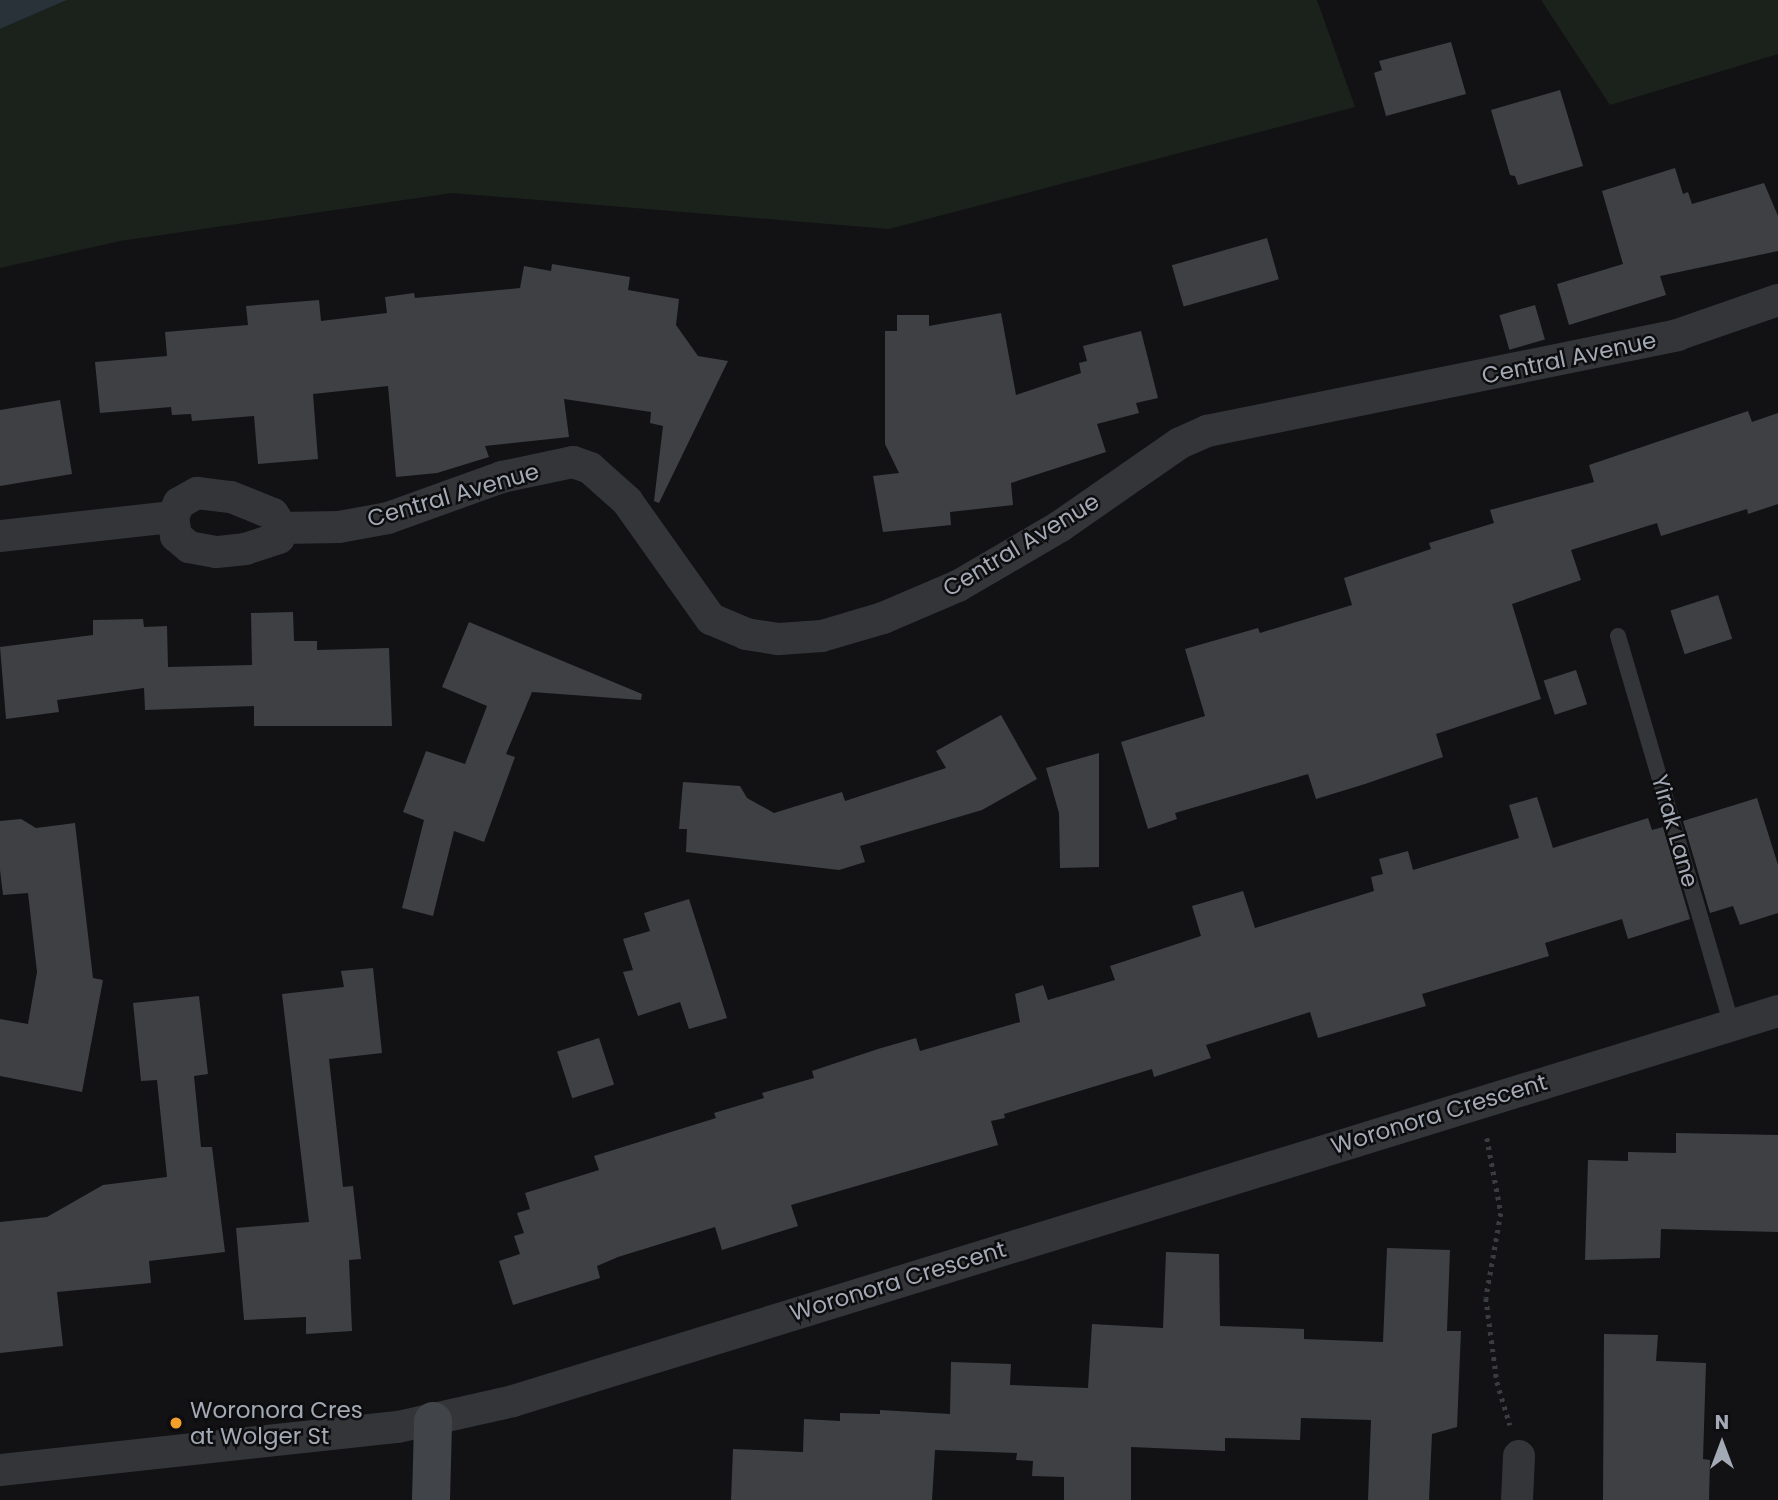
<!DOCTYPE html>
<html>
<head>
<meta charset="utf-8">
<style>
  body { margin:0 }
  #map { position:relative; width:1778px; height:1500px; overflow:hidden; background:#121214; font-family:Poppins,sans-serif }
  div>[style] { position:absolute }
  .green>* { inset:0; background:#1a221b }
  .water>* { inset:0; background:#283238 }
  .building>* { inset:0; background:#3e4044; transform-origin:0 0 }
  .path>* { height:4.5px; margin-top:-2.25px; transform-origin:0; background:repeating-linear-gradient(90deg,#393c40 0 3.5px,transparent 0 8.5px) }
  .lane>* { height:16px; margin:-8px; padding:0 8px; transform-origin:8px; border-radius:8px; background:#333539 }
  .street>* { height:32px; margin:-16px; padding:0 16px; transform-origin:16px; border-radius:16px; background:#333539 }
  .secondary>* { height:38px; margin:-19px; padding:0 19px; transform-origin:19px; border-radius:19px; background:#414449 }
  .dots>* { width:19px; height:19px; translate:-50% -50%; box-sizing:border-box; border:4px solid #0d0d0f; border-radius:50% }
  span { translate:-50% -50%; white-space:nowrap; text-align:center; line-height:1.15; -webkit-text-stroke:5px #0d0d0f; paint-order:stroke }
  .street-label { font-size:23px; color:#a3aab5 }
  .poi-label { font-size:23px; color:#a3aab5 }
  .left { translate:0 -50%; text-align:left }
  .north { position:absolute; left:1687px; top:1409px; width:70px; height:70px; -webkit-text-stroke:5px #0d0d0f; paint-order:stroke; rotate:0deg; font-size:19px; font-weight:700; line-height:28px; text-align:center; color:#a3aab5 }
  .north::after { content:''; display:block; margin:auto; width:24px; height:32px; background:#a3aab5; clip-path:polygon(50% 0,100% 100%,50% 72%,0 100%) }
</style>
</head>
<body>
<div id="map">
  <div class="green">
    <i style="clip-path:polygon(67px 0,1317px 0,1355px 107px,889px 229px,452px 193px,120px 241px,0 268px,0 29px)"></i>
    <i style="clip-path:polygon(1541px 0,1778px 0,1778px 54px,1610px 105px)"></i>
  </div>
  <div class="water">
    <i style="clip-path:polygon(0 0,67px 0,0 29px)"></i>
  </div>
  <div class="building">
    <i style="clip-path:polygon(1451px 42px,1466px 94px,1386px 116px,1374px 73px,1382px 70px,1379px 61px)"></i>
    <i style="clip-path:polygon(1560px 90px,1583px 166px,1518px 185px,1515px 176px,1510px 175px,1491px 110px)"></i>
    <i style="clip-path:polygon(1675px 168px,1683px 194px,1688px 192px,1692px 204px,1764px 183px,1778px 216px,1778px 251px,1660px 276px,1666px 295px,1569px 325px,1557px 284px,1623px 264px,1602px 191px)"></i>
    <i style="left:1267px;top:238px;width:43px;height:99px;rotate:74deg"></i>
    <i style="clip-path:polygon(552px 264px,630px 277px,628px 290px,679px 299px,676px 325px,698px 356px,728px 361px,659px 503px,654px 501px,663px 426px,650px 423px,651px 412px,564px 399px,569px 437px,485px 446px,489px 457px,437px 473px,396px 477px,388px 386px,313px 394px,318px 459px,258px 464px,254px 416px,192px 421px,191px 414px,172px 415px,171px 407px,100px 413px,95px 362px,167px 356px,165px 332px,248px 325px,246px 306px,319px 300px,321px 321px,387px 313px,385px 297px,414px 293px,415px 298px,520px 288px,524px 266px,551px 271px)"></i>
    <i style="left:1535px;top:305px;width:36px;height:37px;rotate:74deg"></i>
    <i style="clip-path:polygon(1001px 313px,1016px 395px,1081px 373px,1079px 363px,1087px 361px,1083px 346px,1141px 331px,1158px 398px,1136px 403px,1139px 413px,1097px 424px,1106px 452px,1011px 483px,1013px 505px,950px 512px,951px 525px,883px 532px,873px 476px,899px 473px,885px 444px,885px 331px,897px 331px,897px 315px,929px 315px,929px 326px)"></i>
    <i style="clip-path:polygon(60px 400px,72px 474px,0 486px,0 410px)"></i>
    <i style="clip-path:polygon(1748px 411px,1752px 422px,1778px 413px,1778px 504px,1748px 514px,1747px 509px,1661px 536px,1657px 523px,1571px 550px,1581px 580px,1512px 604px,1541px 699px,1436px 734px,1443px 757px,1365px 784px,1316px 799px,1308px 774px,1175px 813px,1177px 819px,1148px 829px,1121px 742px,1205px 716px,1185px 649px,1258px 628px,1260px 633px,1352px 605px,1344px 578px,1431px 549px,1429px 543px,1494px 523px,1490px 510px,1594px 482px,1589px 465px)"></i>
    <i style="left:1718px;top:595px;width:46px;height:50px;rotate:72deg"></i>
    <i style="clip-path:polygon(293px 612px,294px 641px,317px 641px,317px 650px,389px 648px,392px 726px,254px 726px,254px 706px,145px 710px,144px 688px,57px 700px,59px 712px,6px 719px,0 647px,93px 635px,93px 620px,143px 619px,144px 627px,167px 626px,168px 667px,252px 665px,251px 613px)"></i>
    <i style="clip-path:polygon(469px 622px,642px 694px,641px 700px,532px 692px,506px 754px,515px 757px,484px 842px,454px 831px,433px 916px,402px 908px,424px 820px,403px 812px,426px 751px,465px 764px,487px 706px,442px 687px)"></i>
    <i style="left:1576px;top:670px;width:36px;height:34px;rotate:72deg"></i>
    <i style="clip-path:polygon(1001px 715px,1037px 779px,982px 810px,860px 846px,865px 862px,839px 870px,686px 852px,687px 829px,679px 829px,683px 782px,740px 786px,747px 798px,774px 813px,842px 792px,845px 801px,946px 768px,936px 751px)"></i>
    <i style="clip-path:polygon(1099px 753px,1099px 867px,1060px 868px,1059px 813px,1046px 768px)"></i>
    <i style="clip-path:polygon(1537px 797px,1553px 848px,1648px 818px,1652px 830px,1663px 827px,1690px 919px,1628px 939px,1622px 919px,1545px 943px,1549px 956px,1422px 994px,1426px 1006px,1318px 1038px,1310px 1012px,1206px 1045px,1211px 1058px,1154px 1077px,1152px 1069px,1004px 1114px,1005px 1118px,991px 1121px,998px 1145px,791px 1205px,798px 1226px,722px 1250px,715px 1227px,618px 1257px,597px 1266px,600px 1278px,513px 1305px,499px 1261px,520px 1254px,514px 1236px,524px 1233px,517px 1213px,530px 1209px,525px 1193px,599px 1170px,594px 1156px,716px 1118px,714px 1113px,764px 1098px,762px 1093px,814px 1078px,812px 1071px,878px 1049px,916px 1038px,920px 1051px,1020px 1022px,1015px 994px,1043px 985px,1048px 1000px,1115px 980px,1110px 966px,1201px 936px,1192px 906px,1243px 891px,1255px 928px,1374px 891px,1371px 877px,1383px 874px,1379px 859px,1408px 851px,1413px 870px,1519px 838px,1509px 805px)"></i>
    <i style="clip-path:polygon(1757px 798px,1778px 865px,1778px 913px,1740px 925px,1733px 906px,1710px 913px,1683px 821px)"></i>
    <i style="clip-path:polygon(21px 819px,36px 828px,75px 823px,93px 978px,103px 980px,82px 1092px,0 1076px,0 1019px,28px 1024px,37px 972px,28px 893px,3px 895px,0 870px,0 821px)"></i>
    <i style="clip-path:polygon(689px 899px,727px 1018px,689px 1029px,680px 1002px,638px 1016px,623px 972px,633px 970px,623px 939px,650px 931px,644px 913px)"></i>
    <i style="clip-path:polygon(373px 968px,382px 1053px,329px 1059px,343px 1187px,353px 1186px,361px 1259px,349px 1260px,352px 1331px,306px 1334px,306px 1317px,244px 1320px,236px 1228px,309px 1222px,282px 994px,344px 987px,341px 971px)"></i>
    <i style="clip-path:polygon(199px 996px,208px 1074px,194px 1076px,201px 1147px,212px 1147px,225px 1252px,149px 1261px,151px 1283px,57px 1292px,63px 1346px,0 1353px,0 1222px,47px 1217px,103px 1185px,167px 1177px,157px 1080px,141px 1081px,133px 1003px)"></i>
    <i style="left:599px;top:1038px;width:49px;height:44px;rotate:72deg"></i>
    <i style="clip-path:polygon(1676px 1133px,1778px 1135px,1778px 1232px,1661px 1229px,1660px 1258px,1585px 1260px,1588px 1160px,1628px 1161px,1628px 1152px,1676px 1153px)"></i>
    <i style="clip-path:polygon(1387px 1248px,1450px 1250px,1447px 1331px,1461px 1331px,1457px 1427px,1432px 1434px,1429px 1500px,1368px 1500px,1371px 1420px,1301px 1418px,1300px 1440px,1225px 1438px,1225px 1451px,1131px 1447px,1131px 1500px,1064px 1500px,1064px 1477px,1032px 1476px,1033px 1461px,1016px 1460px,1017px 1453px,935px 1450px,932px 1500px,731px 1500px,733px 1449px,803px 1452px,804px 1419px,840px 1421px,840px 1413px,880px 1414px,880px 1410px,950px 1414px,951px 1362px,1011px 1364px,1010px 1385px,1088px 1388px,1092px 1324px,1163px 1328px,1166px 1252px,1219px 1254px,1220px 1326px,1304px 1329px,1304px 1339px,1383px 1342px)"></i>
    <i style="clip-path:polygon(1604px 1334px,1658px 1335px,1656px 1361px,1706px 1363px,1703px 1459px,1710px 1460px,1709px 1500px,1603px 1500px)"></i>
  </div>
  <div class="path">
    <i style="left:1487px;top:1138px;width:76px;rotate:79.4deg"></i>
    <i style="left:1501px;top:1213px;width:86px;rotate:100deg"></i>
    <i style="left:1486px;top:1298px;width:85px;rotate:82.5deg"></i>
    <i style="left:1497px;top:1382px;width:45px;rotate:73.2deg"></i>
  </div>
  <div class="lane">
    <i style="left:1618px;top:636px;width:406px;rotate:73.7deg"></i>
  </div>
  <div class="street">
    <i style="left:197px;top:493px;width:34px;rotate:7deg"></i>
    <i style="left:231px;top:497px;width:45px;rotate:22deg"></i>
    <i style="left:273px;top:514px;width:17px;rotate:57deg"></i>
    <i style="left:282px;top:528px;width:10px;rotate:107deg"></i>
    <i style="left:279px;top:538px;width:35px;rotate:162deg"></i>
    <i style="left:246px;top:549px;width:30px;rotate:174deg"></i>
    <i style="left:216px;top:552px;width:27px;rotate:-170deg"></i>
    <i style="left:189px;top:547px;width:17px;rotate:-140deg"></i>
    <i style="left:176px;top:536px;width:19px;rotate:-99deg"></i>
    <i style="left:173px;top:517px;width:15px;rotate:-67deg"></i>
    <i style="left:179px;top:503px;width:21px;rotate:-29deg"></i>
    <i style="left:282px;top:528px;width:57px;rotate:-1deg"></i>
    <i style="left:339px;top:527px;width:50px;rotate:-10.4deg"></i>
    <i style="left:388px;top:518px;width:121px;rotate:-19.8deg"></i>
    <i style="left:502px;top:477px;width:73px;rotate:-11.9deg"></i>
    <i style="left:573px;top:462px;width:18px;rotate:19deg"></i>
    <i style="left:590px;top:468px;width:50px;rotate:41.7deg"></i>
    <i style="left:627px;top:501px;width:145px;rotate:54.6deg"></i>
    <i style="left:711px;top:619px;width:38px;rotate:23deg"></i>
    <i style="left:746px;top:634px;width:33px;rotate:9deg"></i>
    <i style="left:779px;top:639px;width:43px;rotate:-4deg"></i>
    <i style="left:822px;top:636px;width:64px;rotate:-16.4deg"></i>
    <i style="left:883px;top:618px;width:82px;rotate:-23.1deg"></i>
    <i style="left:958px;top:586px;width:117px;rotate:-30.3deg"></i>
    <i style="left:1059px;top:527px;width:147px;rotate:-34.8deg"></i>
    <i style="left:1180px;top:443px;width:30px;rotate:-24deg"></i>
    <i style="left:1207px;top:431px;width:480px;rotate:-11.5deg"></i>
    <i style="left:1677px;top:335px;width:107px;rotate:-19.1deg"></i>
    <i style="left:0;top:536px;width:174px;rotate:-6.3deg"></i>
    <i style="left:0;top:1470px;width:400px;rotate:-6.2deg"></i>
    <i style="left:398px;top:1427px;width:118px;rotate:-12.7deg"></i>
    <i style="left:513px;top:1401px;width:1324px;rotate:-17.13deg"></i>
    <i style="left:1517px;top:1500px;width:44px;rotate:-87.4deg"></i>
  </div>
  <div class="secondary">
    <i style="left:431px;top:1500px;width:79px;rotate:-88.5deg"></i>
  </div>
  <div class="dots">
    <i style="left:176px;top:1423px;background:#f59e2a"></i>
  </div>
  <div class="street-label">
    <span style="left:1569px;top:358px;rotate:-12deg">Central Avenue</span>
    <span style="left:453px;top:495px;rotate:-16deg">Central Avenue</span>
    <span style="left:1021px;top:545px;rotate:-31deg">Central Avenue</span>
    <span style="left:1675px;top:831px;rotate:74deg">Yirak Lane</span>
    <span style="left:1439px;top:1114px;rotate:-17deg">Woronora Crescent</span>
    <span style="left:898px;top:1281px;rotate:-17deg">Woronora Crescent</span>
  </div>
  <div class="poi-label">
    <span class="left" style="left:190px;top:1423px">Woronora Cres<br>at Wolger St</span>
  </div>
  <div class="north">N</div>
</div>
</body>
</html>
